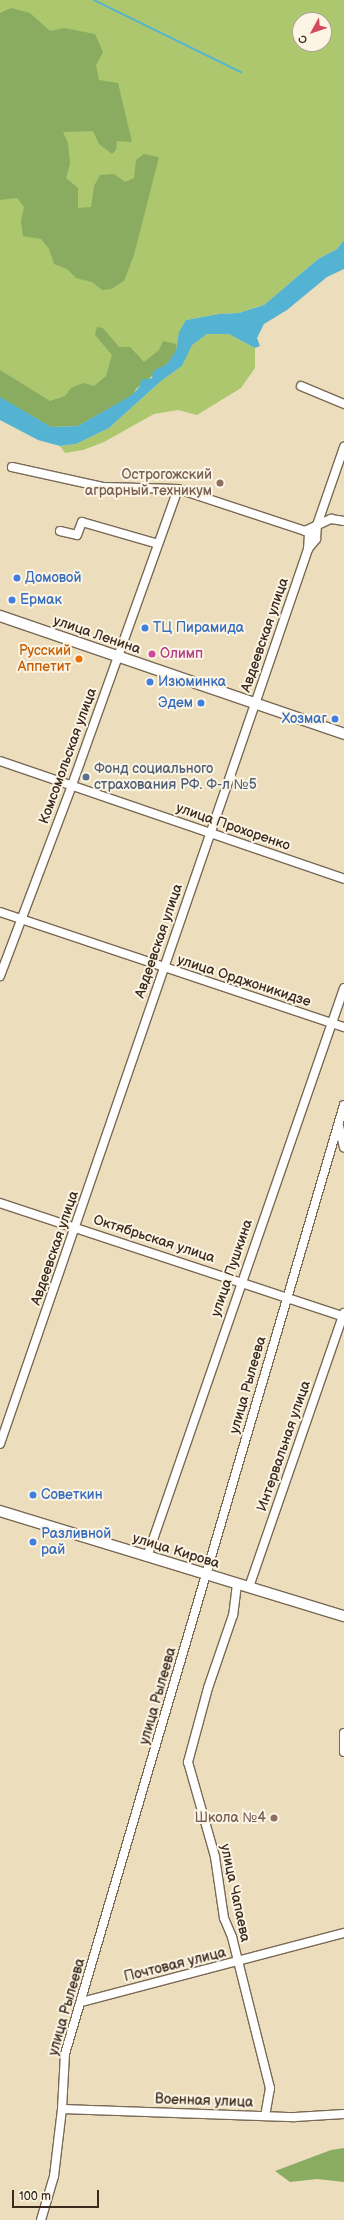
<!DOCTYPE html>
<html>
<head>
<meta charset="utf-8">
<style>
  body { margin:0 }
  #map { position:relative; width:344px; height:2220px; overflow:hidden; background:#ecdebc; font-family:"Balsamiq Sans",sans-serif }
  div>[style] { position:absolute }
  .green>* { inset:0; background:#acc76e }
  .forest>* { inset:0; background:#89ac61 }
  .water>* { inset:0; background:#54b3d2 }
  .stream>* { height:1.5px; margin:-0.75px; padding:0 0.75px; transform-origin:0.75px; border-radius:0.75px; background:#54b3d2 }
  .roads { filter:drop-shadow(1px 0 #796955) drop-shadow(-1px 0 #796955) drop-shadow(0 1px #796955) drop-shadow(0 -1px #796955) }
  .minor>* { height:8px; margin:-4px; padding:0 4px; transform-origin:4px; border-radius:4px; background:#fff }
  .major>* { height:10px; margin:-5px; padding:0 5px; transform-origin:5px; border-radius:5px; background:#fff }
  .dots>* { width:11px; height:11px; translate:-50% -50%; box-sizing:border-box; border:2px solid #fcf5e5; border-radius:50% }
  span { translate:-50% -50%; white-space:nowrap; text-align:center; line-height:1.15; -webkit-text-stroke:4px #fcf5e5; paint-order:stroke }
  .education-label { font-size:14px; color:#785e54 }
  .right { translate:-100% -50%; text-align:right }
  .shop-label { font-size:14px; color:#366cbe }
  .left { translate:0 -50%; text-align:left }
  .street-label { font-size:14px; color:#3b2a1e }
  .food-label { font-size:14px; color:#c56008 }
  .hotel-label { font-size:14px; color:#b23c85 }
  .service-label { font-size:14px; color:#4e5e75 }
  .north { position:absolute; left:292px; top:12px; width:40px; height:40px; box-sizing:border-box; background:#fcf5e5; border:1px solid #afa495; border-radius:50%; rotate:230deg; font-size:11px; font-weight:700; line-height:16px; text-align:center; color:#3b2a1e }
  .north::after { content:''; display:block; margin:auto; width:14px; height:18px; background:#d1495b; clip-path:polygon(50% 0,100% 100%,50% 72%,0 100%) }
  .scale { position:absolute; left:12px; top:2190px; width:87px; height:18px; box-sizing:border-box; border:2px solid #3b2a1e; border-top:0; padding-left:5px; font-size:12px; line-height:14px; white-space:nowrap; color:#3b2a1e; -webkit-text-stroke:3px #fcf5e5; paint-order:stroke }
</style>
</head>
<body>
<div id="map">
  <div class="green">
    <i style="clip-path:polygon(evenodd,0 0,344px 0,344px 240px,337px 249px,318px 259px,264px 305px,239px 313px,219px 314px,186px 320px,176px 352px,98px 413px,0 397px,0 0,300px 20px,324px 20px,324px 44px,300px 44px,300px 20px)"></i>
    <i style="clip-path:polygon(207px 334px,229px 334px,255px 348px,255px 368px,241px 388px,197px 415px,178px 410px,154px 414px,104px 442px,83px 450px,65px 453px,60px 446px,76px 444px,109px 428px,161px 381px,182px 366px,191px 345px)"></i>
  </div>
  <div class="forest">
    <i style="clip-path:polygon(11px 8px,30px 13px,50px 31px,64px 28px,95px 34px,103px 52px,96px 65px,99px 80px,118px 83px,132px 142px,117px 141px,116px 150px,112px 154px,99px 144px,93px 131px,63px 132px,68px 143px,70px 164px,66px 178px,78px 188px,78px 208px,91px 207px,94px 186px,100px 175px,114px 174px,125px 182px,134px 178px,136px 160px,144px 154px,159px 157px,134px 255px,124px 281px,111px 289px,102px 290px,92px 282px,76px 278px,67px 269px,54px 264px,49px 249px,41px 239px,23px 236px,21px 221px,24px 207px,17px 198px,0 200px,0 13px)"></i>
    <i style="clip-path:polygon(97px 327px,103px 328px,119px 347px,130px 347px,144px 362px,159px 350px,163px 341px,176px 344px,176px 352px,167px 364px,136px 389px,133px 395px,78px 426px,51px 427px,0 398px,0 370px,50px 401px,65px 396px,71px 388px,83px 383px,94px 386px,106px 376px,112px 355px,95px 335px)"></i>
    <i style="clip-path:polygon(344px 2148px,344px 2182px,317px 2179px,290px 2182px,275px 2171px,331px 2150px)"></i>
  </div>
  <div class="water">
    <i style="clip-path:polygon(344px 240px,344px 269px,327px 277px,287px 310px,264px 324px,257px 338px,260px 346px,255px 348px,229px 334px,207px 334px,192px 345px,182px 366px,161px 381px,109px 428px,76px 444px,60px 446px,38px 440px,0 420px,0 397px,51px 427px,78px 426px,132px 395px,140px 386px,141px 380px,152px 378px,153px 371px,167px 364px,176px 351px,179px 332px,186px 320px,219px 314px,239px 313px,264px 305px,318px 259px,337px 249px)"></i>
  </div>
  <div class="stream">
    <i style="left:94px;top:0;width:164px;rotate:26.1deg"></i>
  </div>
  <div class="roads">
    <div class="minor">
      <i style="left:301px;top:386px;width:47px;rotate:22.7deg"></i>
      <i style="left:12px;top:467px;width:93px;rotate:12.4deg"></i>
      <i style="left:103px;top:487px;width:75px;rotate:1.5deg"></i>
      <i style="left:178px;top:489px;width:134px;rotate:18.3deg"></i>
      <i style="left:305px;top:531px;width:29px;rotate:-25deg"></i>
      <i style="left:331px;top:519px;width:13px;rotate:9deg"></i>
      <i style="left:60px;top:531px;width:17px;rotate:13deg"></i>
      <i style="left:77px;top:535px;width:14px;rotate:-69deg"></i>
      <i style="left:82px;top:522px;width:79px;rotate:16.1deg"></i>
      <i style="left:308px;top:549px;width:13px;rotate:-51deg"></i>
      <i style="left:316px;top:539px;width:14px;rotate:-86deg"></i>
      <i style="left:0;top:761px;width:364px;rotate:18.9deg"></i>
      <i style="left:0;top:912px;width:363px;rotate:18.5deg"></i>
      <i style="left:0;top:976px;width:204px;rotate:-69.3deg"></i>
      <i style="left:72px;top:785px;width:314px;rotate:-70.3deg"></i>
      <i style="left:339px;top:1126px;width:22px;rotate:77deg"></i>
      <i style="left:0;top:1203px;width:362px;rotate:18.3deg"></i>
      <i style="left:0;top:1444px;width:783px;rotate:-70.99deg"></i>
      <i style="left:255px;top:704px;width:164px;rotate:-71.1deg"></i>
      <i style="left:308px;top:549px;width:13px;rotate:-86deg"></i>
      <i style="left:309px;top:536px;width:14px;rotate:-54deg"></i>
      <i style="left:317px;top:525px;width:83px;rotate:-70.9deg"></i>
      <i style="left:147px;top:1557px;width:602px;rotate:-70.9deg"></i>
      <i style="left:237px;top:1584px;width:31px;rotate:97deg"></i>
      <i style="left:233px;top:1615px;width:77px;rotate:108.9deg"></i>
      <i style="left:208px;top:1688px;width:77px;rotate:105.1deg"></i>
      <i style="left:188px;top:1762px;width:99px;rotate:74.1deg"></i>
      <i style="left:215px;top:1857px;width:62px;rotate:81.6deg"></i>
      <i style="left:224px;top:1918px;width:21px;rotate:67deg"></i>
      <i style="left:232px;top:1937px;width:156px;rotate:75.9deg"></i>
      <i style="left:270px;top:2088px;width:28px;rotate:100deg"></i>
      <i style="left:249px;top:1587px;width:290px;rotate:-70.9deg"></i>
      <i style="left:344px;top:1733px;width:19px;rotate:90deg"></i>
      <i style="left:81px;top:2002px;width:272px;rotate:-14.7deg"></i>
      <i style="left:62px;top:2109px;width:233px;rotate:2deg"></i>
      <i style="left:295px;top:2117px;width:49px;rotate:-3.5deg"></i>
      <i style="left:41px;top:2220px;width:46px;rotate:-73.5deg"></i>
      <i style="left:54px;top:2176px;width:67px;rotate:-83.2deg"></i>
      <i style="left:62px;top:2109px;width:55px;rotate:-86.9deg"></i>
      <i style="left:65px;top:2054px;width:989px;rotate:-73.62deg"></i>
    </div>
    <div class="major">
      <i style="left:0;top:616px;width:364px;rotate:18.9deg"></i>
      <i style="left:0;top:1511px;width:360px;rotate:17deg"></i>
    </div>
  </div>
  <div class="dots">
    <i style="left:220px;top:483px;background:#8d6e63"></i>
    <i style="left:17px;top:578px;background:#3f7fe0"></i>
    <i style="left:12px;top:600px;background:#3f7fe0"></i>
    <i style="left:145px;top:628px;background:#3f7fe0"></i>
    <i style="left:152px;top:654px;background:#d1479c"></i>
    <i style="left:79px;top:659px;background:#e8710a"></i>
    <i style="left:150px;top:682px;background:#3f7fe0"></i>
    <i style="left:201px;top:703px;background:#3f7fe0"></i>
    <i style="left:335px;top:719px;background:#3f7fe0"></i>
    <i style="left:86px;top:777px;background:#5c6f8a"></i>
    <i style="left:33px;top:1495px;background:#3f7fe0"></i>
    <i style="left:33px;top:1542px;background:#3f7fe0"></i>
    <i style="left:274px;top:1818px;background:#8d6e63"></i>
  </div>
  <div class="education-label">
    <span class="right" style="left:212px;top:483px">Острогожский<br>аграрный техникум</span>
    <span class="right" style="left:266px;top:1818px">Школа №4</span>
  </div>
  <div class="shop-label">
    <span class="left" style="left:25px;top:578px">Домовой</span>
    <span class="left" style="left:20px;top:600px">Ермак</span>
    <span class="left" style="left:153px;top:628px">ТЦ Пирамида</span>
    <span class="left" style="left:158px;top:682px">Изюминка</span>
    <span class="right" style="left:193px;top:703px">Эдем</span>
    <span class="right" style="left:327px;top:719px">Хозмаг</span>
    <span class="left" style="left:41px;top:1495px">Советкин</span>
    <span class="left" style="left:41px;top:1542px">Разливной<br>рай</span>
  </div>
  <div class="street-label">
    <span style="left:97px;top:635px;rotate:19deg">улица Ленина</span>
    <span style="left:265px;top:635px;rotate:-71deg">Авдеевская улица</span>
    <span style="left:68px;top:756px;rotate:-70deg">Комсомольская улица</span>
    <span style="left:233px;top:827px;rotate:19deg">улица Прохоренко</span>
    <span style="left:159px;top:941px;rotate:-71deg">Авдеевская улица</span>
    <span style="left:244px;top:981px;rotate:18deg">улица Орджоникидзе</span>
    <span style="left:154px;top:1239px;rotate:18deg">Октябрьская улица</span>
    <span style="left:55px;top:1248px;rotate:-71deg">Авдеевская улица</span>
    <span style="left:232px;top:1268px;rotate:-71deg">улица Пушкина</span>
    <span style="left:248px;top:1385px;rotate:-74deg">улица Рылеева</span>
    <span style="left:284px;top:1446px;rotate:-71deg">Интервальная улица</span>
    <span style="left:176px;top:1551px;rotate:17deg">улица Кирова</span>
    <span style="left:158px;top:1696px;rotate:-74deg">улица Рылеева</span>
    <span style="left:235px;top:1893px;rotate:78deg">улица Чапаева</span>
    <span style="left:175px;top:1965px;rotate:-14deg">Почтовая улица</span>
    <span style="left:67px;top:2007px;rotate:-74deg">улица Рылеева</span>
    <span style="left:204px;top:2101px;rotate:2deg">Военная улица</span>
  </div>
  <div class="food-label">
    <span class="right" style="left:71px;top:659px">Русский<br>Аппетит</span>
  </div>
  <div class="hotel-label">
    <span class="left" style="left:160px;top:654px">Олимп</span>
  </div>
  <div class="service-label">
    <span class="left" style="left:94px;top:777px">Фонд социального<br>страхования РФ. Ф-л №5</span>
  </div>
  <div class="north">С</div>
  <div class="scale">100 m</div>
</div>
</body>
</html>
